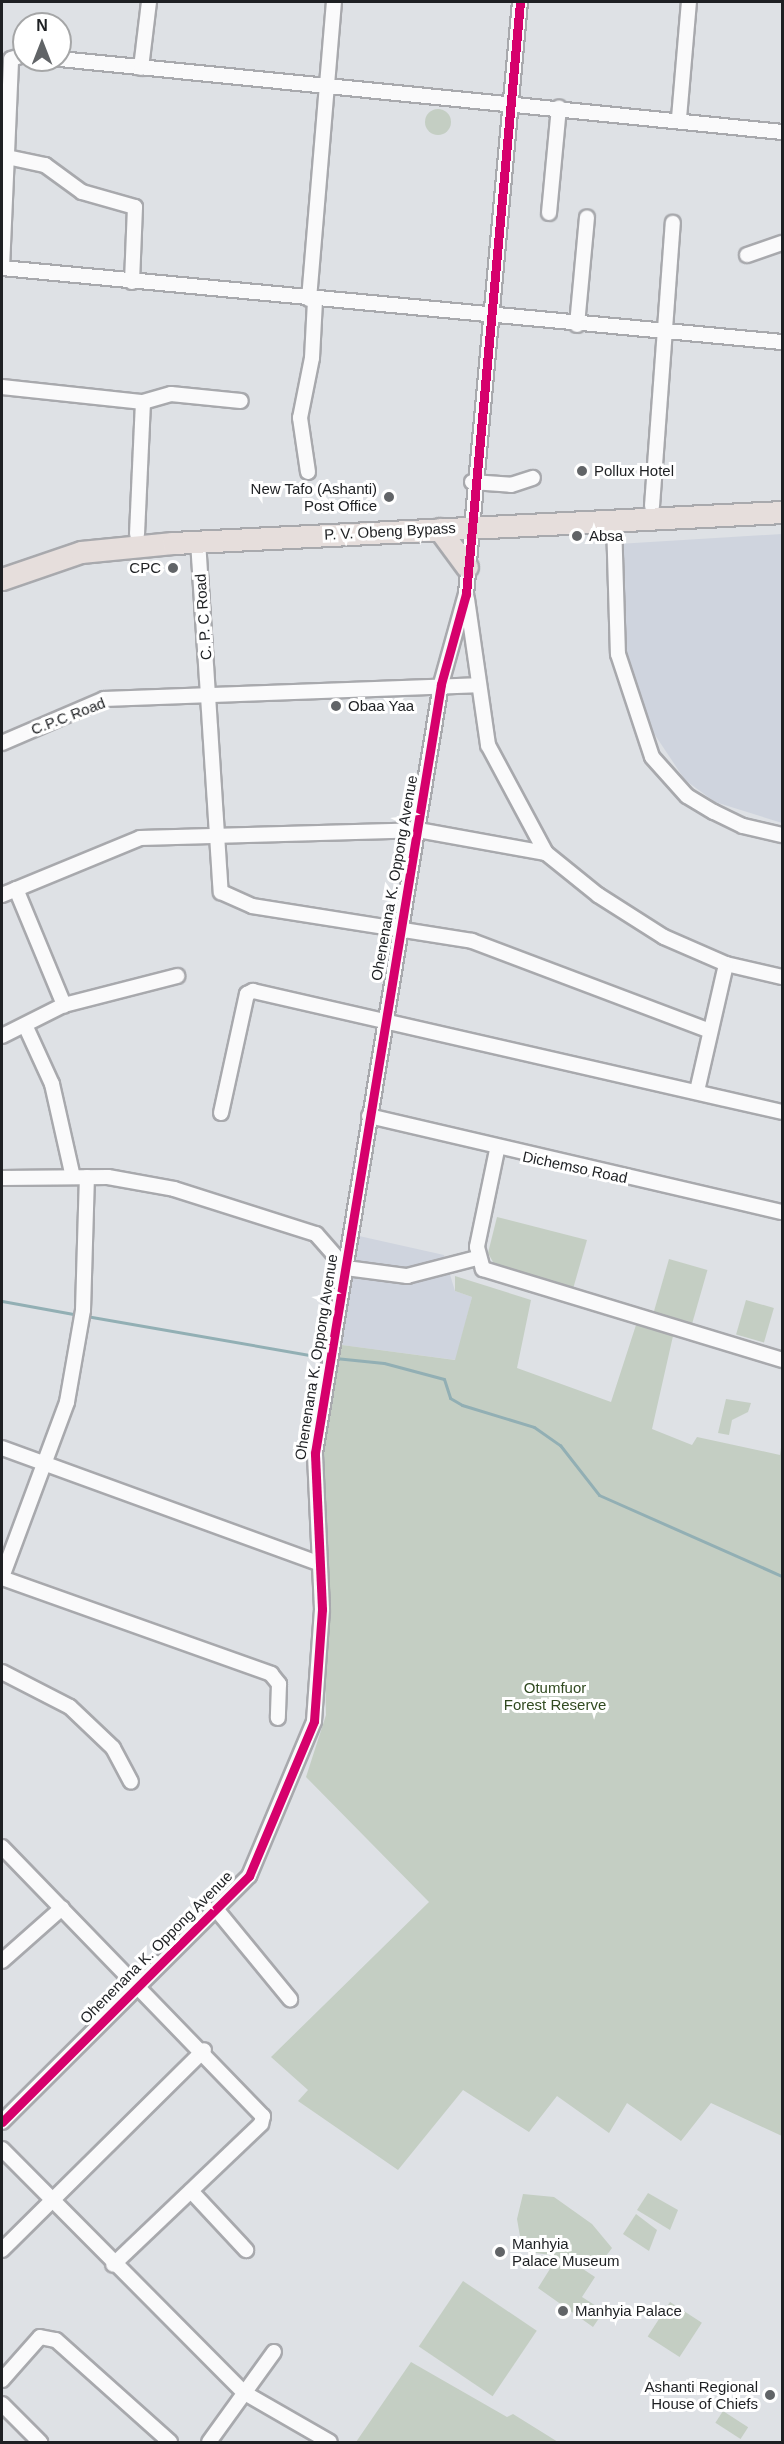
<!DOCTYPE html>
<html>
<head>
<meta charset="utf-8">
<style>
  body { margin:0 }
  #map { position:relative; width:784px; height:2444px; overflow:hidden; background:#dee1e5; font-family:Arial,sans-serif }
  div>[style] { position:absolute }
  .built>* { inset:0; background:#cfd4de }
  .green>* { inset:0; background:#c4cec3; transform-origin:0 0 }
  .round { border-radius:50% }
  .stream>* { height:3px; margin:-1.5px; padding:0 1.5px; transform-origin:1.5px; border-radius:1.5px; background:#92afb4 }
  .roads { filter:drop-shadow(2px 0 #a8a9ad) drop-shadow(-2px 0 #a8a9ad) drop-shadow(0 2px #a8a9ad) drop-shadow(0 -2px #a8a9ad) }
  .minor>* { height:14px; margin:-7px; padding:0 7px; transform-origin:7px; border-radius:7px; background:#fafafb }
  .highway>* { height:21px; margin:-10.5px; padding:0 10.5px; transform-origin:10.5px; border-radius:10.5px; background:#e6dedc }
  .cycleway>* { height:9px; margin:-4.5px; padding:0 4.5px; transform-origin:4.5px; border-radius:4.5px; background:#d6006c }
  .dots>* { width:16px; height:16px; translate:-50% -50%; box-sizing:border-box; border:3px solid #fff; border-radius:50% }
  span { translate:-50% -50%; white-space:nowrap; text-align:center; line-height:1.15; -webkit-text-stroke:6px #fff; paint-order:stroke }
  .poi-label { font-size:15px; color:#1e2023 }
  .left { translate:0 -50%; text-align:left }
  .right { translate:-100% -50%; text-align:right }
  .street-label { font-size:15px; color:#1e2023 }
  .park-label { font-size:15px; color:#314a20 }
  .frame { position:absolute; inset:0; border:3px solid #1e2023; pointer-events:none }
  .north { position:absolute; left:12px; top:12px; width:60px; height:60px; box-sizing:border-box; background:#fff; border:2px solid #a5a6a7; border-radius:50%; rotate:0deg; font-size:16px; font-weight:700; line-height:24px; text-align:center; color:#1e2023 }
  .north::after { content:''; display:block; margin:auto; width:21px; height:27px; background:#616467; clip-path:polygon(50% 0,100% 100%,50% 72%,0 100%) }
</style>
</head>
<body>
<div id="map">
  <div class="built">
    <i style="clip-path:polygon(782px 534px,782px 823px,715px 802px,685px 780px,643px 717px,626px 666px,618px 544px)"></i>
    <i style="clip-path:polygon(359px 1236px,444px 1255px,455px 1291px,472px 1297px,456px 1360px,342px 1345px)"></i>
  </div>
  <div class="green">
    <i class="round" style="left:425px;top:109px;width:26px;height:26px"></i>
    <i style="clip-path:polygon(497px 1217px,587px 1240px,573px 1289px,494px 1264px,488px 1253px)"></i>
    <i style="left:669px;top:1259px;width:40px;height:55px;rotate:16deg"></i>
    <i style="clip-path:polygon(455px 1276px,531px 1300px,517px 1368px,611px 1402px,636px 1325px,673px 1336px,652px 1429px,692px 1445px,697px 1437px,780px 1455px,782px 1440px,782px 2136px,711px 2103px,681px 2141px,627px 2103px,609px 2133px,557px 2096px,529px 2132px,463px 2090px,398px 2170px,298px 2101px,308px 2090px,271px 2057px,429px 1902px,306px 1777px,326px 1715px,320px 1459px,342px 1345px,455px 1360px,472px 1297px,455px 1291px)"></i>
    <i style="left:746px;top:1300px;width:29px;height:36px;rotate:16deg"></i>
    <i style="clip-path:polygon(726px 1399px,751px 1403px,748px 1412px,732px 1420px,729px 1435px,718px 1433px)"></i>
    <i style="clip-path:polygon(648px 2193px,678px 2210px,670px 2230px,637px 2210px)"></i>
    <i style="clip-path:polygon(523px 2194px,554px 2197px,592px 2224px,612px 2248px,600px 2264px,580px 2267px,595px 2277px,582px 2297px,604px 2311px,593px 2327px,538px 2288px,558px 2256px,529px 2252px,521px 2242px,517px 2219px)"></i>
    <i style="clip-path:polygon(636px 2214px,657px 2230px,649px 2251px,623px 2234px)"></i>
    <i style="left:463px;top:2281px;width:89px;height:79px;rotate:34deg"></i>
    <i style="left:670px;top:2302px;width:38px;height:41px;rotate:33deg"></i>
    <i style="clip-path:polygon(411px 2362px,507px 2417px,513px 2414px,558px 2442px,356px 2442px)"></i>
    <i style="left:723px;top:2411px;width:30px;height:14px;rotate:33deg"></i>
  </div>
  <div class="stream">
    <i style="left:2px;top:1301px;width:78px;rotate:10.3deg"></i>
    <i style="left:86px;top:1316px;width:244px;rotate:9.9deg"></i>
    <i style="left:335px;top:1358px;width:49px;rotate:5.8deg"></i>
    <i style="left:384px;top:1363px;width:62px;rotate:14.9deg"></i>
    <i style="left:444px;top:1379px;width:20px;rotate:72deg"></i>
    <i style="left:450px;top:1398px;width:14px;rotate:30deg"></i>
    <i style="left:462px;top:1405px;width:75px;rotate:17deg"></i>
    <i style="left:534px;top:1427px;width:32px;rotate:35deg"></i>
    <i style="left:560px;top:1445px;width:63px;rotate:52deg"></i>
    <i style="left:599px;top:1495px;width:200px;rotate:23.9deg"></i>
  </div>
  <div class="roads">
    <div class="minor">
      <i style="left:60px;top:59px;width:726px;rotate:5.77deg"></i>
      <i style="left:141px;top:68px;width:66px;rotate:-83.1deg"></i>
      <i style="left:679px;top:118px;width:116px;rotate:-85.1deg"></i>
      <i style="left:7px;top:157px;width:39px;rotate:12deg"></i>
      <i style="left:45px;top:165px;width:46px;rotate:36.1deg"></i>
      <i style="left:82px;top:192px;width:55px;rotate:15.8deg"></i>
      <i style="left:135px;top:207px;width:75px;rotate:92.3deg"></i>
      <i style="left:549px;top:213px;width:106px;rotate:-84.6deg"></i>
      <i style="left:747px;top:255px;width:37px;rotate:-19deg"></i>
      <i style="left:2px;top:268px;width:784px;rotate:5.42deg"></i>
      <i style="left:2px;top:268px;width:209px;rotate:-87.5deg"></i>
      <i style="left:11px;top:59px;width:14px;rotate:-17deg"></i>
      <i style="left:309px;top:299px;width:298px;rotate:-85.2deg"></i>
      <i style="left:577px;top:325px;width:108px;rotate:-84.7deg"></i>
      <i style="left:2px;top:387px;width:142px;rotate:6.1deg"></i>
      <i style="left:143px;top:402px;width:29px;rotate:-16deg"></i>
      <i style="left:171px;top:394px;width:70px;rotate:5.7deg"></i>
      <i style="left:308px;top:472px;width:55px;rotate:-98.4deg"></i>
      <i style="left:300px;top:418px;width:61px;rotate:-78.7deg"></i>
      <i style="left:312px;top:358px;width:58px;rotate:-87deg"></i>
      <i style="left:472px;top:482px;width:39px;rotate:4deg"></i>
      <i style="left:511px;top:485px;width:23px;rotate:-18deg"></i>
      <i style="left:652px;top:506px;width:284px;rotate:-85.8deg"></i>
      <i style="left:614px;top:521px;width:133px;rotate:88.3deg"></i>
      <i style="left:618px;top:654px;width:108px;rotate:71.7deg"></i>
      <i style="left:652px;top:757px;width:52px;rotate:48.1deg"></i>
      <i style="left:687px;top:796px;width:31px;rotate:31deg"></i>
      <i style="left:714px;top:812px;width:32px;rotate:26deg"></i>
      <i style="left:743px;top:826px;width:40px;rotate:13deg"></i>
      <i style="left:137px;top:534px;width:132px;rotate:-87.4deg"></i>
      <i style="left:198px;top:541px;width:352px;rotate:86.3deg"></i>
      <i style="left:221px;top:892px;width:34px;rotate:24deg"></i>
      <i style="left:252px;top:906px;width:223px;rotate:9deg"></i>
      <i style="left:472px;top:941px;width:254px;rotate:20.7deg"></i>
      <i style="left:467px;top:599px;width:148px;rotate:81.8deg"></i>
      <i style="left:488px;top:745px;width:123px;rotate:61.8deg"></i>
      <i style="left:546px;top:853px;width:67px;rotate:38.9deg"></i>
      <i style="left:598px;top:895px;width:78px;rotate:32.5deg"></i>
      <i style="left:664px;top:937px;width:68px;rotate:23.5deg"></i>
      <i style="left:726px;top:964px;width:57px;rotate:13.1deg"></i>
      <i style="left:2px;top:743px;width:111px;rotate:-23.3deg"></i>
      <i style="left:104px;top:699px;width:373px;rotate:-2.1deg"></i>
      <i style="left:16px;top:889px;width:126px;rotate:67.5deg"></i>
      <i style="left:2px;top:895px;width:149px;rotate:-22.4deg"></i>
      <i style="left:140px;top:838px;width:278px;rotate:-1.6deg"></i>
      <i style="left:418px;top:830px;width:130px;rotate:10.2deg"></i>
      <i style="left:25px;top:1025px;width:65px;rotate:65.4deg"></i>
      <i style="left:52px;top:1084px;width:95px;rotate:77.3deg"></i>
      <i style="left:2px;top:1036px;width:69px;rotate:-26.6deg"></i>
      <i style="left:64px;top:1005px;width:117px;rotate:-14.4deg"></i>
      <i style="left:697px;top:1091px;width:130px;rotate:-77.1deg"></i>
      <i style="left:221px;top:1113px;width:122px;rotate:-77.7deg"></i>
      <i style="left:247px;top:994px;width:7px;rotate:-27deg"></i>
      <i style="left:253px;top:991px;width:543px;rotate:12.88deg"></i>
      <i style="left:369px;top:1116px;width:424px;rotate:13.1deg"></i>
      <i style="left:497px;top:1150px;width:99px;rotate:101.7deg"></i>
      <i style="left:477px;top:1247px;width:23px;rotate:75deg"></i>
      <i style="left:483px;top:1269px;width:313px;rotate:16.9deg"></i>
      <i style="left:2px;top:1178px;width:106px;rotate:-0.5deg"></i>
      <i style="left:108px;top:1177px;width:67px;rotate:10.3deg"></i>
      <i style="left:174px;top:1189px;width:149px;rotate:17.6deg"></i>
      <i style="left:316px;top:1234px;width:45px;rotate:48.6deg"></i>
      <i style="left:346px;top:1268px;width:62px;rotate:7.5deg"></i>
      <i style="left:407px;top:1276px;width:72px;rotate:-14.4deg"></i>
      <i style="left:2px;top:1448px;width:334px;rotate:20deg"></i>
      <i style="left:2px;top:1577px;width:187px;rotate:-69.6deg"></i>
      <i style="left:67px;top:1402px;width:93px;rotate:-80.1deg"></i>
      <i style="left:83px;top:1310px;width:133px;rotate:-88.3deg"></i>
      <i style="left:2px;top:1578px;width:286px;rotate:19.6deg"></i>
      <i style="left:271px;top:1674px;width:13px;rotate:51deg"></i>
      <i style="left:279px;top:1684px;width:34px;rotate:92deg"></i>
      <i style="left:2px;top:1672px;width:76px;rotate:27.2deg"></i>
      <i style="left:70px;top:1707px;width:59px;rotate:43.6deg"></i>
      <i style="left:113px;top:1748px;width:38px;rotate:62deg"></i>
      <i style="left:2px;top:1847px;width:375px;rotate:45.9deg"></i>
      <i style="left:263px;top:2116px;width:8px;rotate:104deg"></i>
      <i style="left:261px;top:2124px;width:204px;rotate:136.4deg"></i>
      <i style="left:216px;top:1909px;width:117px;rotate:50.6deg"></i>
      <i style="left:2px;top:1961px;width:80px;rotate:-41.5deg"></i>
      <i style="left:2px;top:2122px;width:349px;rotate:-44.9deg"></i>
      <i style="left:249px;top:1876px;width:168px;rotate:-67.2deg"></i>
      <i style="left:314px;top:1721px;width:112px;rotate:-85.9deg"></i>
      <i style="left:322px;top:1609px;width:156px;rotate:-92.6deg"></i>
      <i style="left:315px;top:1453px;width:779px;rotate:-80.69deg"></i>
      <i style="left:441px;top:684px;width:93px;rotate:-74.5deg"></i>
      <i style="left:466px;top:594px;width:594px;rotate:-84.79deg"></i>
      <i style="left:2px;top:2149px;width:342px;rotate:45.2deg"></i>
      <i style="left:243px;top:2392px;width:100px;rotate:29.9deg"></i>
      <i style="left:191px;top:2191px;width:81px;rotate:47deg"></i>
      <i style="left:2px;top:2250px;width:284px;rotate:-44.7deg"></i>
      <i style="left:2px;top:2380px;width:57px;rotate:-48.5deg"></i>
      <i style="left:40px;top:2337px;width:16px;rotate:11deg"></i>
      <i style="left:56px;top:2340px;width:153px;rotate:41.8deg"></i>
      <i style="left:2px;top:2404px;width:54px;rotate:45deg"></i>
      <i style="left:209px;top:2442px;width:111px;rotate:-54.2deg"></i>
    </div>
    <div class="highway">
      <i style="left:439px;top:529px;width:47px;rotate:53.6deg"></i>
      <i style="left:2px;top:579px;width:83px;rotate:-18.9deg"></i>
      <i style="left:81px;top:552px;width:92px;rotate:-5.6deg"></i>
      <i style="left:173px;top:543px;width:610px;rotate:-2.91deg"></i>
    </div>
  </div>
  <div class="cycleway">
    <i style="left:2px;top:2122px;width:349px;rotate:-44.9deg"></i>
    <i style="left:249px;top:1876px;width:168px;rotate:-67.2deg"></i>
    <i style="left:314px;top:1721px;width:112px;rotate:-85.9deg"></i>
    <i style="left:322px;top:1609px;width:156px;rotate:-92.6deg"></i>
    <i style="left:315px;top:1453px;width:779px;rotate:-80.69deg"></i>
    <i style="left:441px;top:684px;width:93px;rotate:-74.5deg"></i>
    <i style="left:466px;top:594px;width:594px;rotate:-84.79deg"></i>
  </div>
  <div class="dots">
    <i style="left:582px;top:471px;background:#616467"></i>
    <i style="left:389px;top:497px;background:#616467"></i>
    <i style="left:577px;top:536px;background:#616467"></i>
    <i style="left:173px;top:568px;background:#616467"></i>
    <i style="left:336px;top:706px;background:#616467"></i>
    <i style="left:500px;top:2252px;background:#616467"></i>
    <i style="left:563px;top:2311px;background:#616467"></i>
    <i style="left:770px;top:2395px;background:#616467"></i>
  </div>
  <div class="poi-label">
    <span class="left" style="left:594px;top:471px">Pollux Hotel</span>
    <span class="right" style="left:377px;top:497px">New Tafo (Ashanti)<br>Post Office</span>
    <span class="left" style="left:589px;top:536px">Absa</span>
    <span class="right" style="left:161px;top:568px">CPC</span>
    <span class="left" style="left:348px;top:706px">Obaa Yaa</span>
    <span class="left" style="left:512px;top:2252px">Manhyia<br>Palace Museum</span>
    <span class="left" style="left:575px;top:2311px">Manhyia Palace</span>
    <span class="right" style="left:758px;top:2395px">Ashanti Regional<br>House of Chiefs</span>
  </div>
  <div class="street-label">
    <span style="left:390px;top:531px;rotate:-3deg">P. V. Obeng Bypass</span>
    <span style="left:203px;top:617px;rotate:-94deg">C. P. C Road</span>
    <span style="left:68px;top:716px;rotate:-21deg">C.P.C Road</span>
    <span style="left:394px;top:878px;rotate:-80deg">Ohenenana K. Oppong Avenue</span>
    <span style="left:575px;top:1167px;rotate:12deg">Dichemso Road</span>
    <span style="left:316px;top:1357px;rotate:-81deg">Ohenenana K. Oppong Avenue</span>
    <span style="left:156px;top:1947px;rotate:-45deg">Ohenenana K. Oppong Avenue</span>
  </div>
  <div class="park-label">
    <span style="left:555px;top:1696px">Otumfuor<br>Forest Reserve</span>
  </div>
  <div class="frame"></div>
  <div class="north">N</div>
</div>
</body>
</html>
